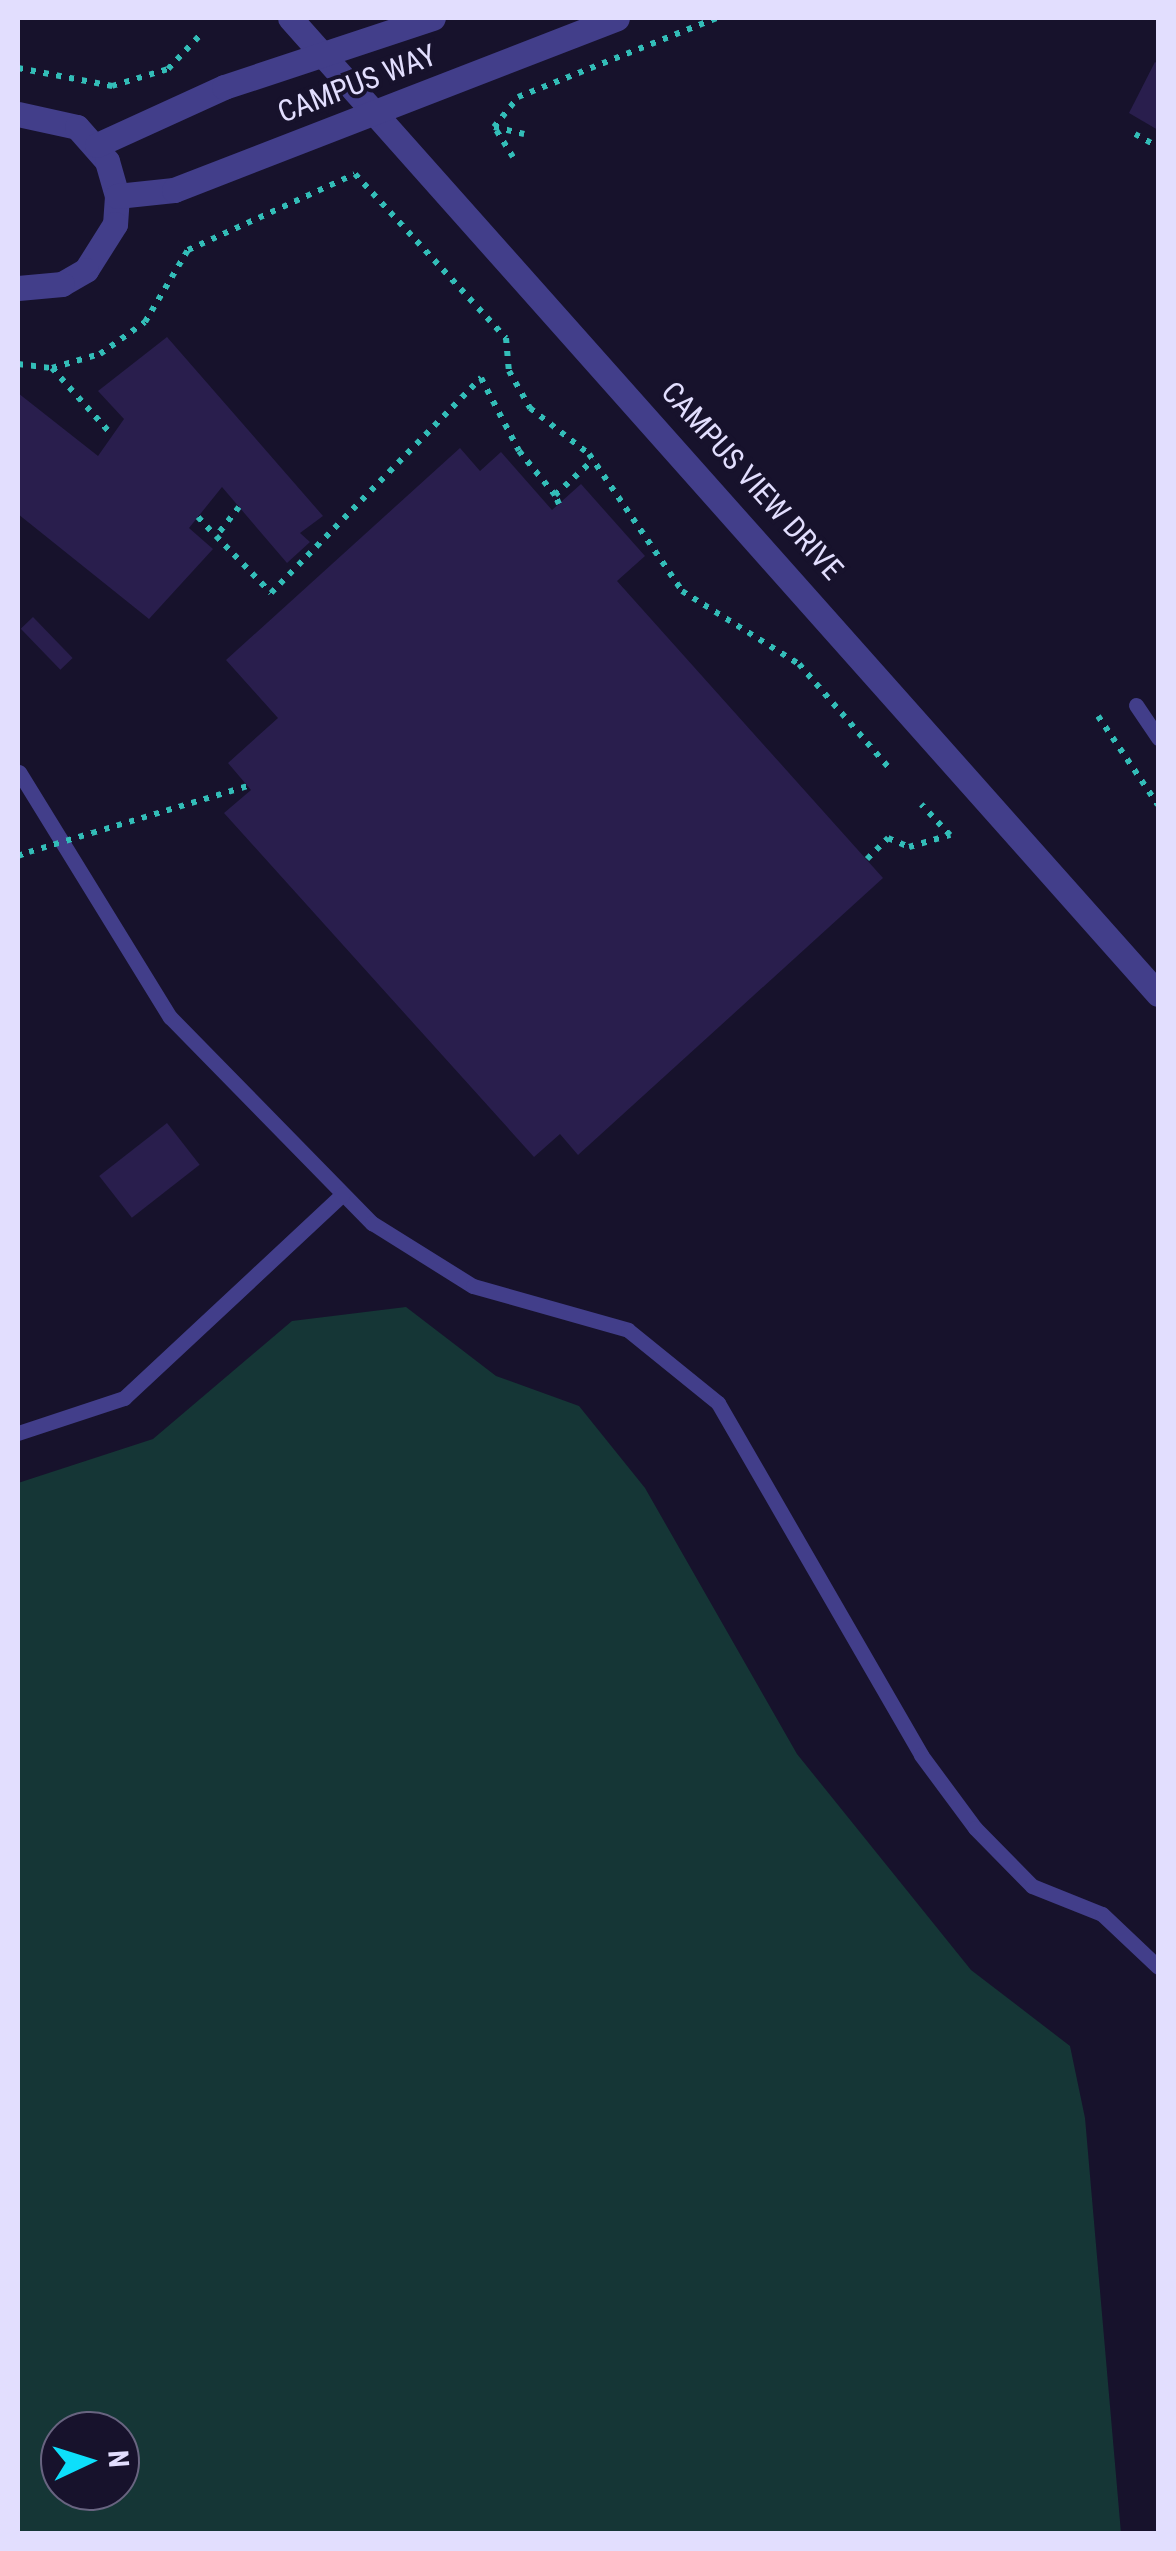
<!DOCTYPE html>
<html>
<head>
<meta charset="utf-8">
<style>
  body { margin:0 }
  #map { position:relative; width:1176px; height:2551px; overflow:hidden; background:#17122c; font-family:"Roboto Condensed",sans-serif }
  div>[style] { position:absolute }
  .green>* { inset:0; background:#153636 }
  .building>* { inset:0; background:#291e4d; transform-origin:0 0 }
  .path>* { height:6px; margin-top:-3px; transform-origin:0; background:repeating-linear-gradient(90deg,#33bdb8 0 5px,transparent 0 13px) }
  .service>* { height:15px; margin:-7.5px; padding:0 7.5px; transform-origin:7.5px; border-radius:7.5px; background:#423e8a }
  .tertiary>* { height:25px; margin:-12.5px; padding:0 12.5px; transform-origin:12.5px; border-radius:12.5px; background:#423e8a }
  .path-bridge>* { height:6px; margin-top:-3px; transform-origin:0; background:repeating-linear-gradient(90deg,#33bdb8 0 5px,transparent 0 13px) }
  span { translate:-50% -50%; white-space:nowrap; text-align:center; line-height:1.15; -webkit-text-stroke:8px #17122c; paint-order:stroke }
  .street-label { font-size:30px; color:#e2defe }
  .frame { position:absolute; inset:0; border:20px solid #e2defe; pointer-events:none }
  .north { position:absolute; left:40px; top:2411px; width:100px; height:100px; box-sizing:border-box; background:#17122c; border:2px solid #686480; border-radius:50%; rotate:86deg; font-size:28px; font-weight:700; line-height:40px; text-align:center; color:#e2defe }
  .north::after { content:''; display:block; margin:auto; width:35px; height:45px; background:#0ddffb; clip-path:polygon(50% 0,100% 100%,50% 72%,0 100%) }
</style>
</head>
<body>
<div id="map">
  <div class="green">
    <i style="clip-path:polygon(evenodd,406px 1307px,496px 1376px,579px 1406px,645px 1488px,797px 1754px,971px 1970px,1070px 2046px,1085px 2118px,1121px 2533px,18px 2533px,18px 1483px,153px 1439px,292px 1321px,406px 1307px,60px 2431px,120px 2431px,120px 2491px,60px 2491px,60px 2431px)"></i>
  </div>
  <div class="building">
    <i style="clip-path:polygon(1155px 62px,1158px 64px,1158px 130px,1129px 113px)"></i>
    <i style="clip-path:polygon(167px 337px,323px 516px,300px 533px,310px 542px,287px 563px,222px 487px,189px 528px,213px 549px,149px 619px,18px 514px,18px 393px,98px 456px,124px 419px,98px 391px)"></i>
    <i style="clip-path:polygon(460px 448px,480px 471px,501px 452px,552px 510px,581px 484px,645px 556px,617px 581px,883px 878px,578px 1155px,560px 1134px,534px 1157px,224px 813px,251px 790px,228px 763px,278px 718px,226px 660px)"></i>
    <i style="left:33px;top:617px;width:57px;height:17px;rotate:46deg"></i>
    <i style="left:167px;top:1123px;width:53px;height:86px;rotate:52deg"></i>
  </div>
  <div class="path">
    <i style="left:18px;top:68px;width:96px;rotate:10.8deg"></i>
    <i style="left:112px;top:86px;width:59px;rotate:-16.9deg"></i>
    <i style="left:168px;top:69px;width:50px;rotate:-46.6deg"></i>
    <i style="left:494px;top:127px;width:38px;rotate:-51deg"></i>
    <i style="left:518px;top:97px;width:214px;rotate:-21.7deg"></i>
    <i style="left:1135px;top:134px;width:26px;rotate:29deg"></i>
    <i style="left:513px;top:157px;width:36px;rotate:-122deg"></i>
    <i style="left:494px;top:127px;width:31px;rotate:13deg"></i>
    <i style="left:18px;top:364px;width:34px;rotate:7deg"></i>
    <i style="left:52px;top:368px;width:90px;rotate:48.2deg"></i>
    <i style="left:52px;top:368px;width:50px;rotate:-16.3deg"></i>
    <i style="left:100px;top:354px;width:55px;rotate:-35.4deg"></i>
    <i style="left:145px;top:322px;width:84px;rotate:-59.2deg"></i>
    <i style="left:188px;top:250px;width:183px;rotate:-24.5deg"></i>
    <i style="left:355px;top:174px;width:223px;rotate:47.4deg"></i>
    <i style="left:506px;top:338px;width:33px;rotate:85deg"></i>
    <i style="left:509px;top:371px;width:43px;rotate:60.4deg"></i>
    <i style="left:530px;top:408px;width:75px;rotate:37.9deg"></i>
    <i style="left:589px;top:454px;width:166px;rotate:55.8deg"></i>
    <i style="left:682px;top:591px;width:138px;rotate:32deg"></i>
    <i style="left:799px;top:664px;width:139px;rotate:49.1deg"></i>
    <i style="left:559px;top:504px;width:10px;rotate:-114deg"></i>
    <i style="left:555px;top:495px;width:52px;rotate:-42.6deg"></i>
    <i style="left:239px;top:507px;width:37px;rotate:128deg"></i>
    <i style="left:216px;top:536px;width:79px;rotate:46deg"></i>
    <i style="left:271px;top:593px;width:301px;rotate:-45.7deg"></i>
    <i style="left:481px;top:378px;width:82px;rotate:62.5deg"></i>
    <i style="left:519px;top:451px;width:57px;rotate:50.7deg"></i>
    <i style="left:198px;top:517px;width:26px;rotate:47deg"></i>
    <i style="left:1098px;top:716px;width:107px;rotate:56deg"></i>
    <i style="left:92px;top:833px;width:163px;rotate:-16.8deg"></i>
    <i style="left:18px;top:856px;width:12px;rotate:-20deg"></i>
    <i style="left:867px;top:859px;width:30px;rotate:-45deg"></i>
    <i style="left:888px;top:838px;width:23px;rotate:23deg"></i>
    <i style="left:909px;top:847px;width:43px;rotate:-16.3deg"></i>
    <i style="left:950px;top:835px;width:42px;rotate:-133.1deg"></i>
  </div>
  <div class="service">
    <i style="left:1136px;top:705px;width:40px;rotate:56deg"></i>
    <i style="left:19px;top:772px;width:288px;rotate:58.4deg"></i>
    <i style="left:170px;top:1017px;width:289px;rotate:45.6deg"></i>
    <i style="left:372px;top:1223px;width:119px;rotate:32deg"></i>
    <i style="left:473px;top:1286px;width:161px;rotate:15.8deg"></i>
    <i style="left:628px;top:1330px;width:116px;rotate:39deg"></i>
    <i style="left:718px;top:1403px;width:406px;rotate:60deg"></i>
    <i style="left:921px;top:1755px;width:91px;rotate:53.5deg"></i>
    <i style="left:975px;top:1828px;width:81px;rotate:45.5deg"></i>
    <i style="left:1032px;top:1886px;width:75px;rotate:21.8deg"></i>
    <i style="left:1102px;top:1914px;width:77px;rotate:43.4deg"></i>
    <i style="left:18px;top:1433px;width:112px;rotate:-18.3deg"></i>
    <i style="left:124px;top:1398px;width:299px;rotate:-43deg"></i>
  </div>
  <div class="tertiary">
    <i style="left:290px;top:18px;width:1306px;rotate:48.35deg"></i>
    <i style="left:18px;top:114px;width:60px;rotate:12.4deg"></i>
    <i style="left:77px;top:127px;width:45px;rotate:48.6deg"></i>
    <i style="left:107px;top:161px;width:36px;rotate:74deg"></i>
    <i style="left:117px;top:196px;width:28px;rotate:94deg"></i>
    <i style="left:115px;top:224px;width:54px;rotate:122.2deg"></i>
    <i style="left:86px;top:270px;width:28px;rotate:150deg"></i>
    <i style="left:62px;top:284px;width:44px;rotate:174.8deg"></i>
    <i style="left:97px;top:145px;width:140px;rotate:-24.5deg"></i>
    <i style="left:224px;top:87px;width:220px;rotate:-18.3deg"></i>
    <i style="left:117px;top:196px;width:57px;rotate:-6deg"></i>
    <i style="left:174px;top:190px;width:475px;rotate:-21.2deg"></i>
  </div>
  <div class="path-bridge">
    <i style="left:29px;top:852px;width:66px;rotate:-16.8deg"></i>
  </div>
  <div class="street-label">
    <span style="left:357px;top:84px;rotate:-21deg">CAMPUS WAY</span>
    <span style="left:752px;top:481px;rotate:48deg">CAMPUS VIEW DRIVE</span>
  </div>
  <div class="frame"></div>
  <div class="north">N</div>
</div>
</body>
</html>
